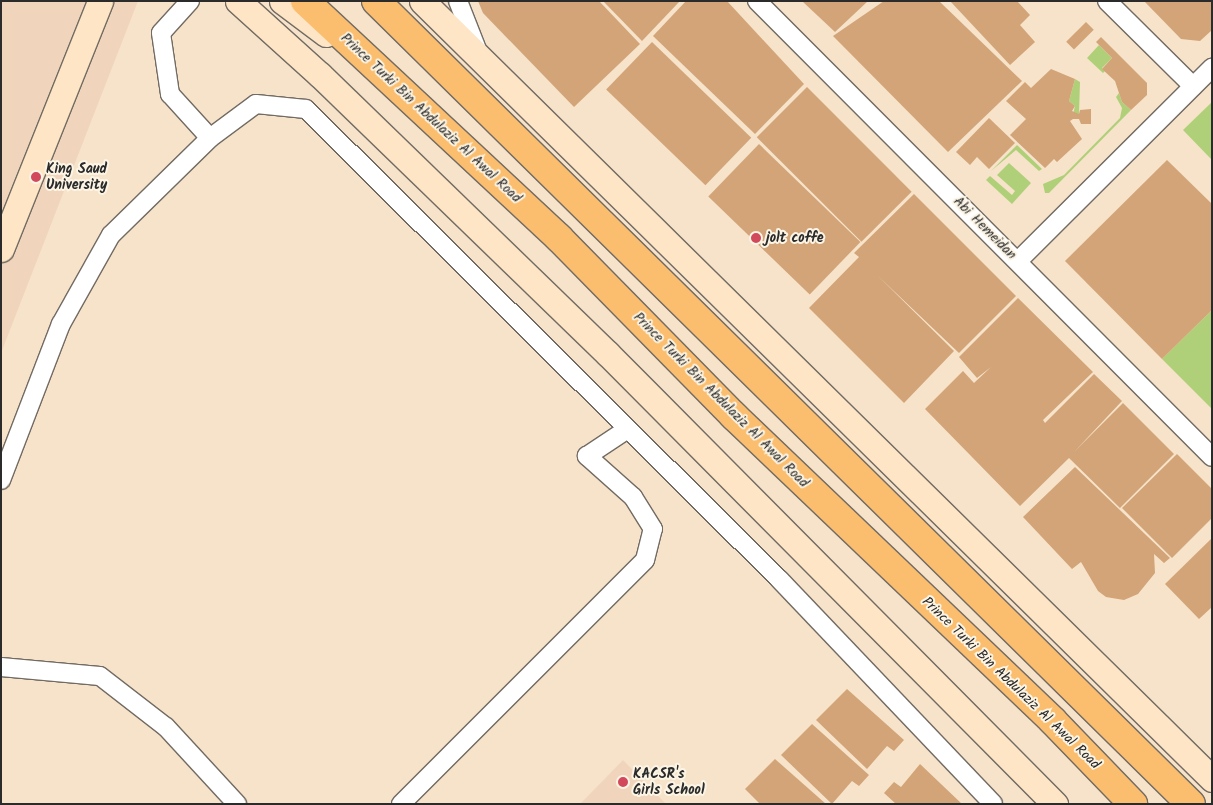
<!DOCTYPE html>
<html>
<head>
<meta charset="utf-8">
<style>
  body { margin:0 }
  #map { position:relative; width:1213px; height:805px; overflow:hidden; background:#f6e3ca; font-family:Kalam,sans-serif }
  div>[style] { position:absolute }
  .built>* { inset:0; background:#f0d5bc }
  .green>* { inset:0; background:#afd078 }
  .building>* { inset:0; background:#d2a478; transform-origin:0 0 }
  .roads { filter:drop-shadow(1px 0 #726b63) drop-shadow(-1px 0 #726b63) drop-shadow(0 1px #726b63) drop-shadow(0 -1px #726b63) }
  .street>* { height:18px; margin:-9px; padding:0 9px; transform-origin:9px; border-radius:9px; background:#fff }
  .secondary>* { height:25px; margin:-12.5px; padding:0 12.5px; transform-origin:12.5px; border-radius:12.5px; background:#fde5c5 }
  .primary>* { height:28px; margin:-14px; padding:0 14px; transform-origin:14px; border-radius:14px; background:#fbbd6e }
  .dots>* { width:14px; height:14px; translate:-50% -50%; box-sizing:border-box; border:2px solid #fcf5e5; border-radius:50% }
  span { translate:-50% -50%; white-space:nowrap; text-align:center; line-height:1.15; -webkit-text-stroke:4px #fcf5e5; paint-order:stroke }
  .street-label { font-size:14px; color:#2b2b2b }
  .poi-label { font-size:14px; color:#2b2b2b; font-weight:700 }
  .left { translate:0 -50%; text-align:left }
  .frame { position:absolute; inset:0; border:2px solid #2b2b2b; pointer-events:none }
</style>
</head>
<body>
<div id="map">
  <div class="built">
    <i style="clip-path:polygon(1px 1px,138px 1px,1px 353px)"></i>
    <i style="clip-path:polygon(623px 760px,666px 804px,580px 804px)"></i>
  </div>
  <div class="green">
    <i style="clip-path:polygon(1099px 45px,1112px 58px,1102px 68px,1105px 71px,1103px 73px,1087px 58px)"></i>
    <i style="clip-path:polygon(1075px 79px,1080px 82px,1079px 114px,1073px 114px,1075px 106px,1069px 101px)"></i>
    <i style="clip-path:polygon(1119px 93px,1122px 102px,1131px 110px,1049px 193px,1045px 193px,1043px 184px,1064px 175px,1120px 118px,1122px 108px,1116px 97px)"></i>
    <i style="clip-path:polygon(1212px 102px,1212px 160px,1183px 130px)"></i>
    <i style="clip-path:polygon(1017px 145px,1042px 169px,1039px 171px,1016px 150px,991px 171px)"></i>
    <i style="clip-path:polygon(1009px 163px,1031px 183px,1012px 204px,986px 180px,990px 176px,1012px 195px,1015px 191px,997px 175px)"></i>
    <i style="clip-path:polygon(1212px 310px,1212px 409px,1162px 359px)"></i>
  </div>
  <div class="building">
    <i style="clip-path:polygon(478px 1px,599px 1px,640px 44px,574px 107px,483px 13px)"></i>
    <i style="clip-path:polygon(603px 1px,680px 1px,642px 41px)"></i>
    <i style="clip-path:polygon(686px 1px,727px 1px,804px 84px,755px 134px,653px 36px)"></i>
    <i style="clip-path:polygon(802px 1px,868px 1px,835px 32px)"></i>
    <i style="clip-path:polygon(884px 1px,939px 1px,1022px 81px,948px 152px,833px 36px)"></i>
    <i style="clip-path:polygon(950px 1px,1017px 1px,1030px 15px,1020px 25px,1035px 42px,1010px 65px)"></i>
    <i style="clip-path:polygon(1144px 1px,1212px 1px,1212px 30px,1200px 41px,1181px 39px)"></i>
    <i style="left:1086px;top:22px;width:11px;height:28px;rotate:45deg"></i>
    <i style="clip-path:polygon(1101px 37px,1147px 83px,1147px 95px,1131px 110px,1122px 102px,1115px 81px,1102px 69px,1112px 58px,1096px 42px)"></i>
    <i style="left:652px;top:42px;width:138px;height:66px;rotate:44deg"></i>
    <i style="clip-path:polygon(1051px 69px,1075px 79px,1069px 101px,1075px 106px,1072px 111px,1079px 114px,1080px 110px,1091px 109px,1091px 124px,1081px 124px,1079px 119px,1073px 119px,1070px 121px,1082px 139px,1057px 162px,1054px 159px,1045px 168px,1010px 135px,1026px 119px,1006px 101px,1025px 82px,1031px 88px)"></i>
    <i style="left:807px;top:87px;width:148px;height:71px;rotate:45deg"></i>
    <i style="clip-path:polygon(989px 118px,1015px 143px,989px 169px,977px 157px,970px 165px,956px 152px)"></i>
    <i style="left:759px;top:144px;width:141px;height:73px;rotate:44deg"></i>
    <i style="clip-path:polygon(1167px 160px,1212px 204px,1212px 310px,1162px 359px,1065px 261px)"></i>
    <i style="clip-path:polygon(914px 194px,1016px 296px,959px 353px,877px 275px,954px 351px,904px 403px,809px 308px,859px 257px,854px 253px)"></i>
    <i style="clip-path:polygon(1018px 298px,1093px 372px,1043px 420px,1045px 423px,1094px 374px,1122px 401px,1074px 452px,1123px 403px,1174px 454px,1120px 508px,1069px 458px,1020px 506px,925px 409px,963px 371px,974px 383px,991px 367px,977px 378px,959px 357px)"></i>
    <i style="clip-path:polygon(1177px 454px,1212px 489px,1212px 518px,1172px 558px,1122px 508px)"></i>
    <i style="clip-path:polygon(1075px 467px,1170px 558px,1164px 563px,1154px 554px,1155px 573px,1138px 594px,1124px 600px,1106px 597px,1098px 591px,1081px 562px,1072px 569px,1023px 517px)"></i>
    <i style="clip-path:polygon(1212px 538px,1212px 607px,1199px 619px,1165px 584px)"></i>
    <i style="clip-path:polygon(847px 689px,904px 740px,894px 751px,887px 746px,867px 769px,816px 720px)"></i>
    <i style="clip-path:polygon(812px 724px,869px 775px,859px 786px,852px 781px,832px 804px,781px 755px)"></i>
    <i style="clip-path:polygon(775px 759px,826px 804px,760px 804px,745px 789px)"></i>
    <i style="clip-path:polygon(920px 764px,962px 804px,896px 804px,884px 793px,894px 782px,901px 787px)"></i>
  </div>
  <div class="roads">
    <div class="street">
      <i style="left:190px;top:1px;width:43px;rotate:132.2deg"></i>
      <i style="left:161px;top:33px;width:62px;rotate:81.6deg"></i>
      <i style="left:170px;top:94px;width:59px;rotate:47.7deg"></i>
      <i style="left:458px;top:1px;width:55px;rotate:68.6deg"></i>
      <i style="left:757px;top:1px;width:644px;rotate:45.06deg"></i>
      <i style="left:1107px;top:1px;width:121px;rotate:44.7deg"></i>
      <i style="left:1018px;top:261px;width:274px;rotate:-44.9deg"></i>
      <i style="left:1px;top:480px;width:167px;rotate:-69deg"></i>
      <i style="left:61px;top:324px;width:102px;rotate:-60.7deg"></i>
      <i style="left:111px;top:235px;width:139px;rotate:-44.4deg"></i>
      <i style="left:210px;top:138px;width:57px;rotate:-36.5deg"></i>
      <i style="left:256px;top:104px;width:50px;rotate:5.7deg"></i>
      <i style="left:306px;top:109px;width:668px;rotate:44.82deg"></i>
      <i style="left:780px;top:580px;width:309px;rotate:46.4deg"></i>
      <i style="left:1px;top:667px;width:99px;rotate:5.2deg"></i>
      <i style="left:100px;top:676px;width:83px;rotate:37.7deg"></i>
      <i style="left:166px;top:727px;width:105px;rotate:47.3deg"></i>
      <i style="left:401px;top:804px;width:345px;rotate:-45deg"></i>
      <i style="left:645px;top:560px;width:32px;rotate:-76deg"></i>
      <i style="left:653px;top:529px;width:38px;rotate:-122deg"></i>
      <i style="left:633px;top:497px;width:62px;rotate:-138.3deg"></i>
      <i style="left:587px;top:456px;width:47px;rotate:-33.7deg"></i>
    </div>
    <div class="secondary">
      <i style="left:238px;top:1px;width:110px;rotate:42.1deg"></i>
      <i style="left:320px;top:75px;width:400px;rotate:44.1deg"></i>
      <i style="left:607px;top:353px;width:636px;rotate:45.19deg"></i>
      <i style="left:282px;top:1px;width:55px;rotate:36.9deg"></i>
      <i style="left:422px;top:1px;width:1109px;rotate:44.56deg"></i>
      <i style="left:1px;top:249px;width:267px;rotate:-68.2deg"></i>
    </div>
    <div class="primary">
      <i style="left:305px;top:1px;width:347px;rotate:43deg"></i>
      <i style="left:559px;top:238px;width:250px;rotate:45.5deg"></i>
      <i style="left:734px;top:416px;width:440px;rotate:43.7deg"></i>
      <i style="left:1052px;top:720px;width:117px;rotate:46deg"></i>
      <i style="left:376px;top:1px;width:1144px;rotate:44.58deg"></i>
    </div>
  </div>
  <div class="dots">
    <i style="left:36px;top:177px;background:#d1495b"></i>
    <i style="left:756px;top:238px;background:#d1495b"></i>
    <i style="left:623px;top:782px;background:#d1495b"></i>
  </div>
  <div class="street-label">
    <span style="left:431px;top:118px;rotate:43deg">Prince Turki Bin Abdulaziz Al Awal Road</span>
    <span style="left:985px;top:228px;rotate:45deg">Abi Hemeidan</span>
    <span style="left:721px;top:400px;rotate:45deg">Prince Turki Bin Abdulaziz Al Awal Road</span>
    <span style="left:1011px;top:683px;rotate:44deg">Prince Turki Bin Abdulaziz Al Awal Road</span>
  </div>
  <div class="poi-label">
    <span class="left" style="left:46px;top:177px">King Saud<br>University</span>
    <span class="left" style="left:766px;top:238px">jolt coffe</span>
    <span class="left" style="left:633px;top:782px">KACSR's<br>Girls School</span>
  </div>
  <div class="frame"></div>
</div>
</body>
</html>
